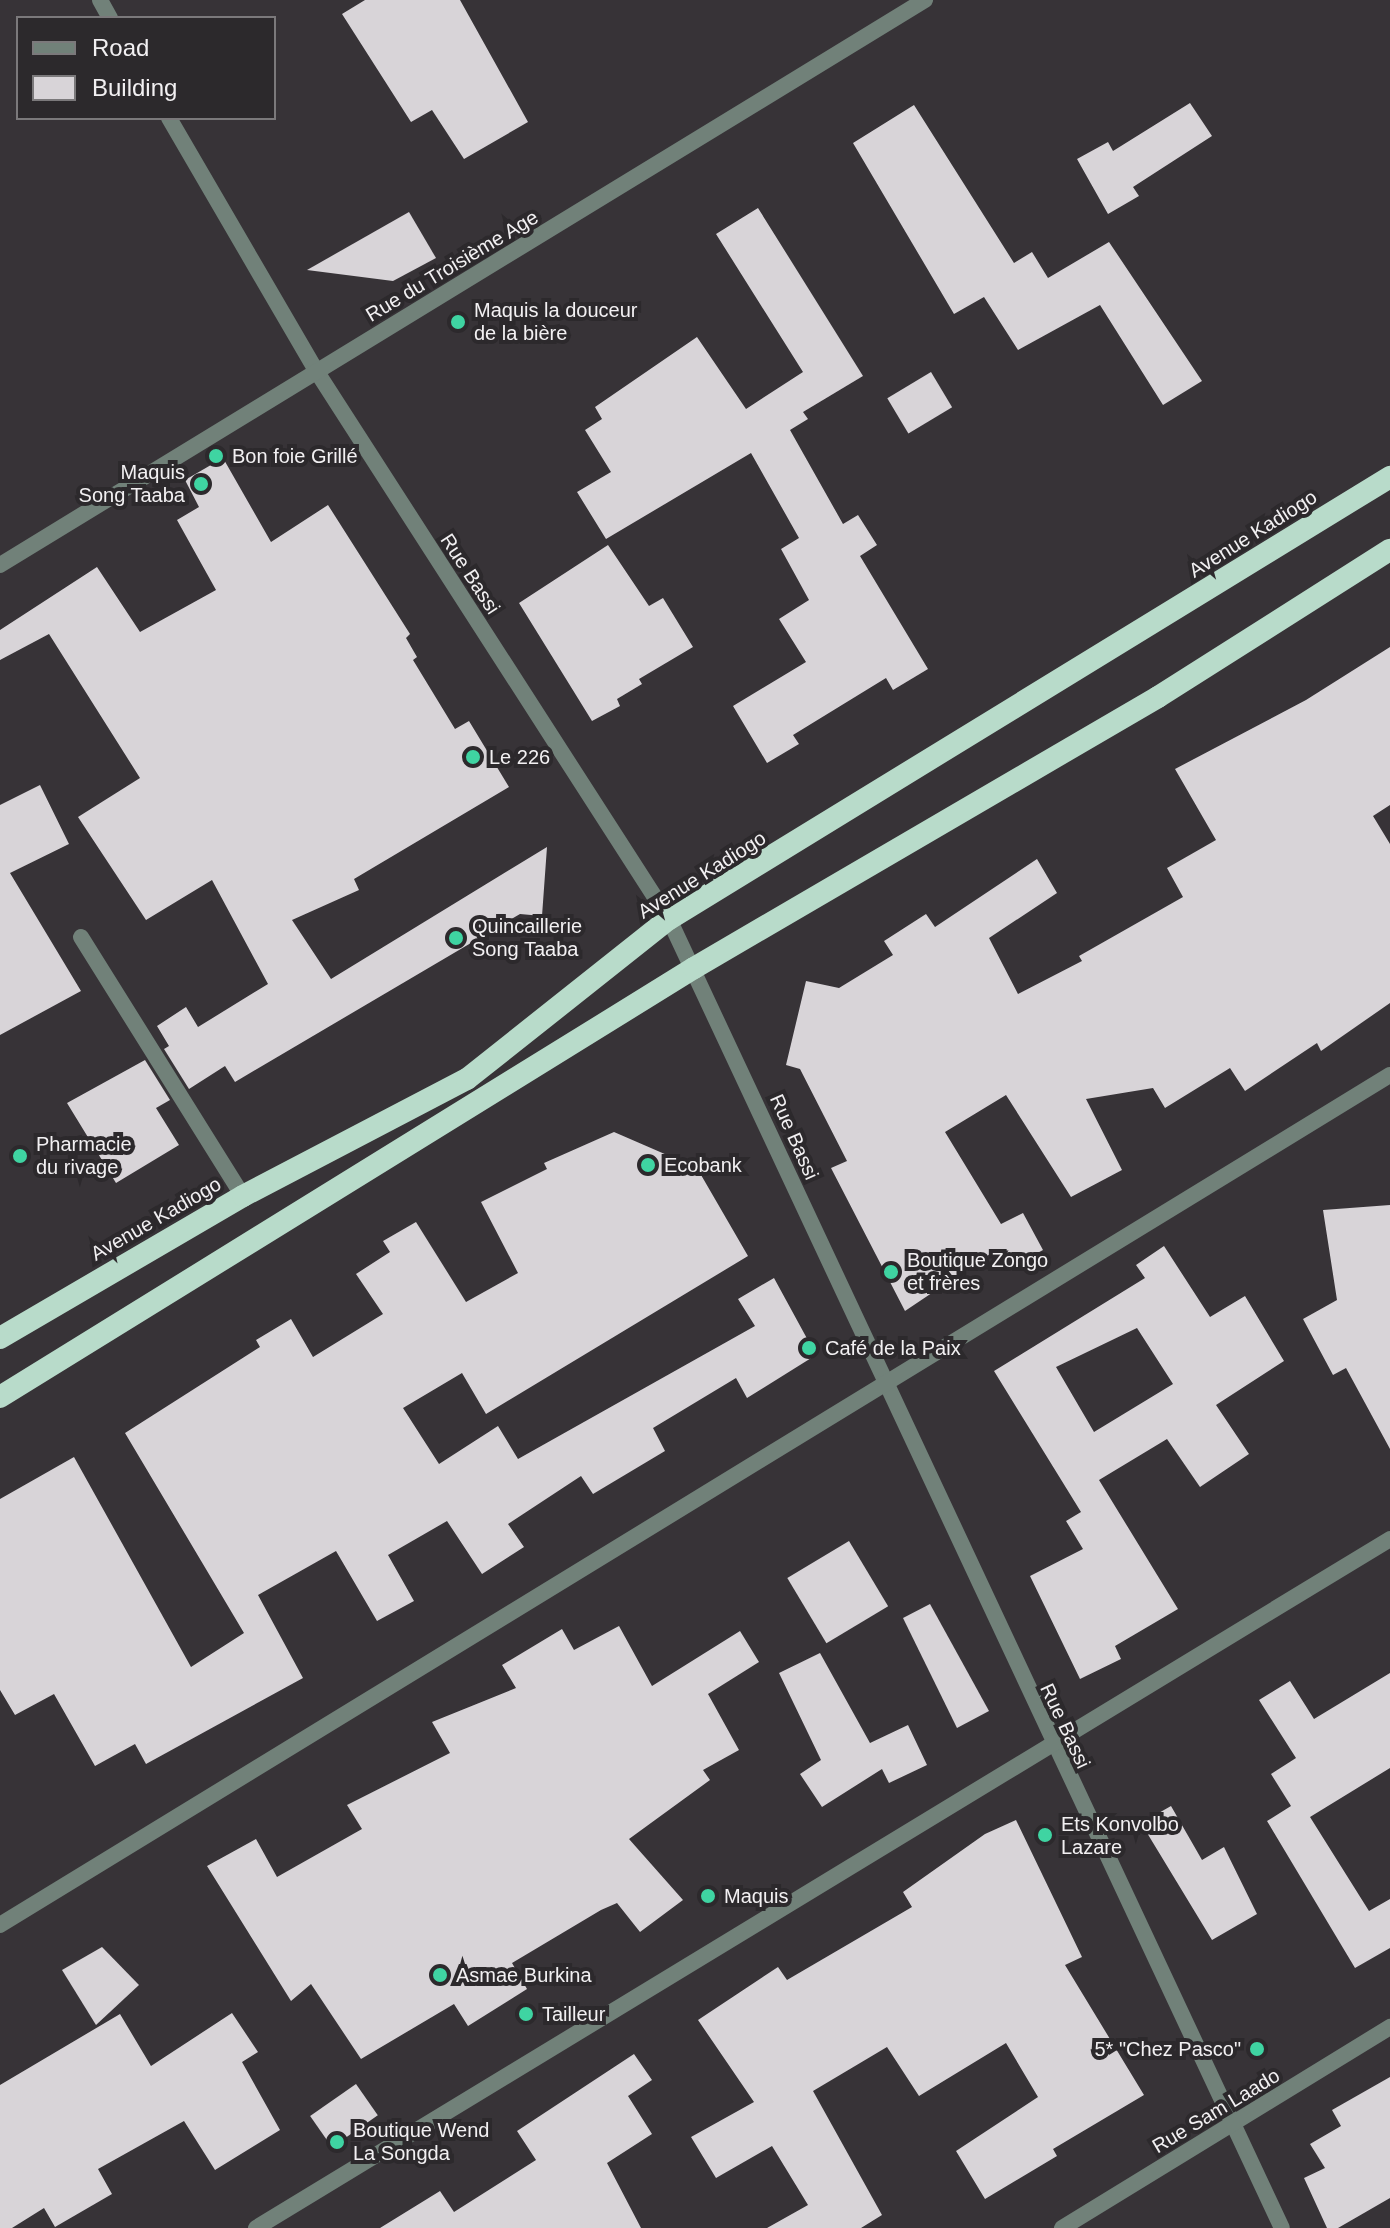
<!DOCTYPE html>
<html>
<head>
<meta charset="utf-8">
<style>
  body { margin:0 }
  #map { position:relative; width:1390px; height:2228px; overflow:hidden; background:#373337; font-family:Helvetica,sans-serif }
  div>[style] { position:absolute }
  .building>* { inset:0; background:#d8d4d8; transform-origin:0 0 }
  .minor>* { height:16px; margin:-8px; padding:0 8px; transform-origin:8px; border-radius:8px; background:#718179 }
  .trunk>* { height:22px; margin:-11px; padding:0 11px; transform-origin:11px; border-radius:11px; background:#b8dbca }
  .dots>* { width:22px; height:22px; translate:-50% -50%; box-sizing:border-box; border:4px solid #2c292c; border-radius:50% }
  span { translate:-50% -50%; white-space:nowrap; text-align:center; line-height:1.15; -webkit-text-stroke:8px #2c292c; paint-order:stroke }
  .street-label { font-size:20px; color:#f2f0f2 }
  .poi-label { font-size:20px; color:#f2f0f2 }
  .left { translate:0 -50%; text-align:left }
  .right { translate:-100% -50%; text-align:right }
  .legend { position:absolute; left:16px; top:16px; width:260px; height:104px; box-sizing:border-box; background:#2c292c; border:2px solid #7b797b; margin:0; padding:10px 14px; list-style:none; font-size:24px; color:#f2f0f2 }
  .legend li { display:flex; align-items:center; gap:16px; height:40px }
  .legend b { width:40px; border:2px solid #7b797b }
</style>
</head>
<body>
<div id="map">
  <div class="building">
    <i style="clip-path:polygon(365px 0,460px 0,528px 122px,464px 159px,432px 110px,411px 122px,342px 14px)"></i>
    <i style="clip-path:polygon(1190px 103px,1212px 136px,1133px 187px,1139px 196px,1108px 214px,1077px 159px,1108px 142px,1113px 151px)"></i>
    <i style="clip-path:polygon(914px 105px,1014px 263px,1032px 252px,1048px 278px,1109px 242px,1202px 381px,1163px 405px,1100px 305px,1018px 350px,984px 297px,954px 314px,853px 143px)"></i>
    <i style="clip-path:polygon(758px 208px,863px 376px,803px 412px,808px 419px,790px 430px,843px 524px,858px 515px,877px 545px,860px 556px,928px 669px,893px 690px,886px 678px,793px 735px,799px 744px,767px 763px,733px 706px,806px 662px,779px 619px,809px 600px,781px 549px,799px 538px,751px 453px,606px 539px,577px 492px,611px 472px,585px 430px,602px 419px,595px 407px,697px 337px,746px 409px,803px 372px,716px 234px)"></i>
    <i style="clip-path:polygon(409px 212px,436px 258px,393px 281px,307px 270px)"></i>
    <i style="left:931px;top:372px;width:41px;height:51px;rotate:59deg"></i>
    <i style="clip-path:polygon(223px 458px,271px 542px,328px 505px,410px 634px,406px 638px,417px 657px,413px 660px,455px 729px,469px 721px,509px 787px,354px 879px,359px 890px,292px 920px,331px 979px,547px 847px,542px 916px,520px 914px,235px 1082px,225px 1066px,189px 1089px,164px 1049px,169px 1046px,157px 1026px,186px 1007px,198px 1027px,268px 984px,212px 880px,146px 920px,78px 817px,140px 778px,49px 634px,0 660px,0 630px,97px 567px,140px 632px,216px 590px,177px 520px,199px 507px,185px 480px)"></i>
    <i style="clip-path:polygon(608px 545px,649px 606px,663px 598px,693px 647px,639px 679px,642px 684px,617px 699px,620px 706px,592px 721px,519px 603px)"></i>
    <i style="clip-path:polygon(1390px 647px,1390px 805px,1373px 816px,1390px 844px,1390px 1003px,1321px 1051px,1317px 1043px,1245px 1091px,1230px 1068px,1165px 1108px,1153px 1088px,1086px 1099px,1122px 1170px,1071px 1197px,1006px 1095px,945px 1132px,1001px 1224px,1023px 1213px,1043px 1250px,1006px 1270px,996px 1250px,905px 1311px,831px 1168px,847px 1161px,800px 1069px,786px 1065px,806px 981px,839px 988px,893px 955px,884px 941px,926px 914px,935px 927px,1037px 859px,1057px 893px,989px 938px,1018px 994px,1082px 961px,1079px 956px,1183px 897px,1167px 868px,1216px 840px,1175px 769px,1306px 700px)"></i>
    <i style="clip-path:polygon(40px 785px,69px 844px,10px 873px,81px 991px,0 1035px,0 805px)"></i>
    <i style="clip-path:polygon(145px 1060px,170px 1100px,156px 1108px,179px 1145px,116px 1183px,67px 1103px)"></i>
    <i style="clip-path:polygon(614px 1132px,697px 1168px,748px 1256px,486px 1414px,462px 1373px,403px 1408px,439px 1464px,498px 1426px,518px 1459px,755px 1326px,738px 1299px,774px 1278px,816px 1355px,747px 1398px,736px 1378px,653px 1428px,665px 1451px,593px 1494px,581px 1476px,508px 1524px,524px 1547px,482px 1574px,447px 1521px,388px 1555px,414px 1601px,377px 1621px,336px 1551px,258px 1595px,303px 1678px,146px 1764px,135px 1744px,95px 1766px,54px 1694px,15px 1715px,0 1690px,0 1499px,74px 1457px,191px 1667px,244px 1633px,125px 1433px,260px 1347px,256px 1340px,291px 1319px,313px 1357px,383px 1314px,356px 1274px,390px 1252px,383px 1241px,416px 1222px,466px 1302px,518px 1273px,481px 1202px,547px 1169px,544px 1163px)"></i>
    <i style="clip-path:polygon(1390px 1205px,1390px 1449px,1346px 1368px,1333px 1375px,1303px 1319px,1337px 1300px,1323px 1210px)"></i>
    <i style="clip-path:polygon(evenodd,1164px 1246px,1210px 1317px,1245px 1296px,1284px 1361px,1216px 1405px,1249px 1454px,1200px 1487px,1167px 1439px,1099px 1480px,1178px 1609px,1115px 1646px,1121px 1659px,1080px 1679px,1030px 1576px,1083px 1549px,1066px 1521px,1081px 1512px,994px 1371px,1145px 1278px,1136px 1265px,1164px 1246px,1137px 1328px,1173px 1384px,1094px 1432px,1056px 1367px,1137px 1328px)"></i>
    <i style="left:849px;top:1541px;width:76px;height:72px;rotate:59deg"></i>
    <i style="clip-path:polygon(930px 1604px,989px 1711px,957px 1728px,903px 1618px)"></i>
    <i style="clip-path:polygon(619px 1626px,652px 1686px,740px 1631px,759px 1662px,708px 1694px,739px 1750px,703px 1770px,710px 1780px,629px 1839px,683px 1900px,640px 1932px,617px 1903px,601px 1910px,512px 1963px,527px 1989px,468px 2026px,454px 2004px,361px 2059px,311px 1984px,291px 2001px,207px 1866px,256px 1839px,277px 1877px,362px 1829px,347px 1805px,450px 1753px,432px 1722px,516px 1688px,502px 1665px,562px 1629px,574px 1650px)"></i>
    <i style="clip-path:polygon(820px 1653px,870px 1743px,908px 1725px,927px 1765px,889px 1783px,882px 1769px,822px 1807px,800px 1774px,821px 1760px,779px 1673px)"></i>
    <i style="clip-path:polygon(1390px 1673px,1390px 1768px,1310px 1817px,1369px 1911px,1390px 1899px,1390px 1948px,1355px 1968px,1267px 1821px,1291px 1806px,1271px 1774px,1296px 1758px,1259px 1700px,1290px 1681px,1314px 1719px)"></i>
    <i style="clip-path:polygon(1171px 1806px,1202px 1860px,1224px 1847px,1257px 1914px,1212px 1940px,1141px 1823px)"></i>
    <i style="clip-path:polygon(1016px 1820px,1082px 1957px,1065px 1965px,1144px 2095px,1053px 2149px,1057px 2156px,985px 2199px,956px 2151px,1038px 2097px,1006px 2043px,919px 2096px,887px 2047px,813px 2091px,882px 2215px,861px 2228px,767px 2228px,808px 2205px,772px 2146px,716px 2178px,691px 2137px,754px 2102px,698px 2020px,778px 1967px,787px 1980px,912px 1907px,903px 1892px,985px 1834px)"></i>
    <i style="clip-path:polygon(102px 1947px,139px 1985px,96px 2025px,62px 1970px)"></i>
    <i style="clip-path:polygon(232px 2013px,258px 2052px,242px 2062px,280px 2130px,215px 2170px,184px 2121px,98px 2169px,112px 2194px,55px 2227px,44px 2208px,12px 2228px,0 2228px,0 2085px,120px 2014px,151px 2066px)"></i>
    <i style="clip-path:polygon(634px 2054px,652px 2080px,628px 2096px,652px 2134px,607px 2163px,641px 2228px,380px 2228px,440px 2191px,454px 2212px,536px 2160px,517px 2131px)"></i>
    <i style="clip-path:polygon(1390px 2077px,1390px 2198px,1338px 2228px,1327px 2228px,1304px 2178px,1325px 2168px,1310px 2144px,1341px 2126px,1332px 2110px)"></i>
    <i style="left:356px;top:2084px;width:38px;height:56px;rotate:55deg"></i>
  </div>
  <div class="minor">
    <i style="left:100px;top:0;width:21px;rotate:61deg"></i>
    <i style="left:169px;top:118px;width:294px;rotate:59.8deg"></i>
    <i style="left:317px;top:372px;width:650px;rotate:57.24deg"></i>
    <i style="left:669px;top:919px;width:1445px;rotate:64.91deg"></i>
    <i style="left:0;top:565px;width:1084px;rotate:-31.42deg"></i>
    <i style="left:81px;top:937px;width:305px;rotate:58deg"></i>
    <i style="left:0;top:1925px;width:1629px;rotate:-31.45deg"></i>
    <i style="left:256px;top:2228px;width:1327px;rotate:-31.28deg"></i>
    <i style="left:1062px;top:2228px;width:385px;rotate:-31.5deg"></i>
  </div>
  <div class="trunk">
    <i style="left:0;top:1338px;width:281px;rotate:-30.3deg"></i>
    <i style="left:243px;top:1196px;width:253px;rotate:-27.6deg"></i>
    <i style="left:467px;top:1079px;width:258px;rotate:-38.4deg"></i>
    <i style="left:669px;top:919px;width:846px;rotate:-31.51deg"></i>
    <i style="left:0;top:1397px;width:816px;rotate:-31.72deg"></i>
    <i style="left:694px;top:968px;width:537px;rotate:-30.29deg"></i>
    <i style="left:1158px;top:697px;width:275px;rotate:-32.4deg"></i>
  </div>
  <div class="dots">
    <i style="left:458px;top:322px;background:#3fd4a2"></i>
    <i style="left:216px;top:456px;background:#3fd4a2"></i>
    <i style="left:201px;top:484px;background:#3fd4a2"></i>
    <i style="left:473px;top:757px;background:#3fd4a2"></i>
    <i style="left:456px;top:938px;background:#3fd4a2"></i>
    <i style="left:20px;top:1156px;background:#3fd4a2"></i>
    <i style="left:648px;top:1165px;background:#3fd4a2"></i>
    <i style="left:891px;top:1272px;background:#3fd4a2"></i>
    <i style="left:809px;top:1348px;background:#3fd4a2"></i>
    <i style="left:1045px;top:1835px;background:#3fd4a2"></i>
    <i style="left:708px;top:1896px;background:#3fd4a2"></i>
    <i style="left:440px;top:1975px;background:#3fd4a2"></i>
    <i style="left:526px;top:2014px;background:#3fd4a2"></i>
    <i style="left:1257px;top:2049px;background:#3fd4a2"></i>
    <i style="left:337px;top:2142px;background:#3fd4a2"></i>
  </div>
  <div class="street-label">
    <span style="left:452px;top:266px;rotate:-31deg">Rue du Troisième Age</span>
    <span style="left:1253px;top:534px;rotate:-32deg">Avenue Kadiogo</span>
    <span style="left:470px;top:574px;rotate:57deg">Rue Bassi</span>
    <span style="left:702px;top:875px;rotate:-32deg">Avenue Kadiogo</span>
    <span style="left:794px;top:1137px;rotate:66deg">Rue Bassi</span>
    <span style="left:156px;top:1219px;rotate:-30deg">Avenue Kadiogo</span>
    <span style="left:1065px;top:1726px;rotate:65deg">Rue Bassi</span>
    <span style="left:1216px;top:2111px;rotate:-31deg">Rue Sam Laado</span>
  </div>
  <div class="poi-label">
    <span class="left" style="left:474px;top:322px">Maquis la douceur<br>de la bière</span>
    <span class="left" style="left:232px;top:456px">Bon foie Grillé</span>
    <span class="right" style="left:185px;top:484px">Maquis<br>Song Taaba</span>
    <span class="left" style="left:489px;top:757px">Le 226</span>
    <span class="left" style="left:472px;top:938px">Quincaillerie<br>Song Taaba</span>
    <span class="left" style="left:36px;top:1156px">Pharmacie<br>du rivage</span>
    <span class="left" style="left:664px;top:1165px">Ecobank</span>
    <span class="left" style="left:907px;top:1272px">Boutique Zongo<br>et frères</span>
    <span class="left" style="left:825px;top:1348px">Café de la Paix</span>
    <span class="left" style="left:1061px;top:1836px">Ets Konvolbo<br>Lazare</span>
    <span class="left" style="left:724px;top:1896px">Maquis</span>
    <span class="left" style="left:456px;top:1975px">Asmae Burkina</span>
    <span class="left" style="left:542px;top:2014px">Tailleur</span>
    <span class="right" style="left:1241px;top:2049px">5* "Chez Pasco"</span>
    <span class="left" style="left:353px;top:2142px">Boutique Wend<br>La Songda</span>
  </div>
  <ul class="legend">
  <li><b style="height:10px;background:#718179"></b>Road</li>
  <li><b style="height:22px;background:#d8d4d8"></b>Building</li>
  </ul>
</div>
</body>
</html>
